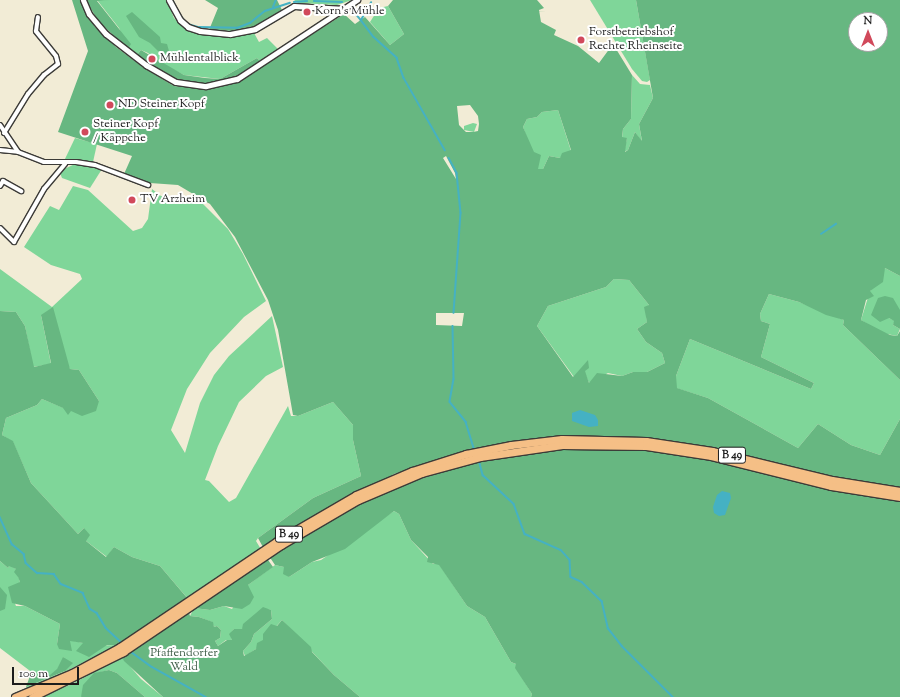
<!DOCTYPE html>
<html>
<head>
<meta charset="utf-8">
<style>
  body { margin:0 }
  #map { position:relative; width:900px; height:697px; overflow:hidden; background:#f2ecd6; font-family:"Sorts Mill Goudy",serif }
  div>[style] { position:absolute }
  .green>* { inset:0; background:#7fd699 }
  .forest>* { inset:0; background:#67b781 }
  .water>* { inset:0; background:#45b1c3 }
  .stream>* { height:1.5px; margin:-0.75px; padding:0 0.75px; transform-origin:0.75px; border-radius:0.75px; background:#45b1c3 }
  .roads { filter:drop-shadow(1px 0 #3c3b38) drop-shadow(-1px 0 #3c3b38) drop-shadow(0 1px #3c3b38) drop-shadow(0 -1px #3c3b38) }
  .minor>* { height:4px; margin:-2px; padding:0 2px; transform-origin:2px; border-radius:2px; background:#fff }
  .tertiary>* { height:5px; margin:-2.5px; padding:0 2.5px; transform-origin:2.5px; border-radius:2.5px; background:#fff }
  .trunk>* { height:7px; margin:-3.5px; padding:0 3.5px; transform-origin:3.5px; border-radius:3.5px; background:#f5bf86 }
  .dots>* { width:11px; height:11px; translate:-50% -50%; box-sizing:border-box; border:2px solid #fff; border-radius:50% }
  span { translate:-50% -50%; white-space:nowrap; text-align:center; line-height:1.15; -webkit-text-stroke:4px #fff; paint-order:stroke }
  .shield-label span { padding:1px 3px; background:#fff; border:1px solid; border-radius:3px; -webkit-text-stroke-width:0 }
  .shield-label { font-size:11px; color:#1c1c1c; font-weight:700 }
  .poi-label { font-size:12px; color:#1c1c1c }
  .left { translate:0 -50%; text-align:left }
  .park-label { font-size:12px; color:#3f5d48 }
  .north { position:absolute; left:848px; top:12px; width:40px; height:40px; box-sizing:border-box; background:#fff; border:1px solid #a4a4a4; border-radius:50%; rotate:0deg; font-size:11px; font-weight:700; line-height:16px; text-align:center; color:#1c1c1c }
  .north::after { content:''; display:block; margin:auto; width:14px; height:18px; background:#d1495b; clip-path:polygon(50% 0,100% 100%,50% 72%,0 100%) }
  .scale { position:absolute; left:12px; top:667px; width:67px; height:18px; box-sizing:border-box; border:2px solid #1c1c1c; border-top:0; padding-left:5px; font-size:12px; line-height:14px; white-space:nowrap; color:#1c1c1c; -webkit-text-stroke:3px #fff; paint-order:stroke }
</style>
</head>
<body>
<div id="map">
  <div class="green">
    <i style="clip-path:polygon(97px 0,167px 0,174px 18px,186px 29px,231px 36px,254px 33px,259px 42px,267px 38px,280px 51px,261px 62px,257px 58px,220px 79px,184px 75px,158px 62px,148px 53px,141px 50px,137px 55px,128px 49px,119px 28px)"></i>
    <i style="clip-path:polygon(294px 0,352px 0,337px 5px,298px 3px)"></i>
    <i style="clip-path:polygon(590px 0,636px 0,650px 80px,647px 82px,642px 81px,632px 69px)"></i>
    <i style="clip-path:polygon(388px 6px,404px 34px,390px 45px,370px 22px,379px 8px)"></i>
    <i style="clip-path:polygon(632px 75px,640px 84px,650px 85px,653px 98px,639px 124px,642px 142px,635px 132px,628px 150px,624px 152px,627px 138px,622px 138px,623px 129px,631px 119px)"></i>
    <i style="clip-path:polygon(558px 110px,571px 151px,560px 158px,549px 156px,543px 169px,538px 169px,523px 127px,527px 119px,537px 117px,542px 112px)"></i>
    <i style="clip-path:polygon(473px 123px,477px 124px,474px 132px,464px 130px,464px 126px)"></i>
    <i style="clip-path:polygon(75px 138px,97px 144px,93px 162px,64px 161px)"></i>
    <i style="clip-path:polygon(75px 164px,102px 169px,90px 188px,62px 178px,60px 173px,62px 170px)"></i>
    <i style="clip-path:polygon(73px 186px,88px 190px,133px 231px,142px 228px,148px 219px,152px 189px,161px 196px,201px 202px,228px 229px,243px 254px,266px 301px,244px 317px,210px 353px,187px 389px,171px 430px,185px 453px,200px 403px,214px 375px,229px 356px,272px 316px,283px 367px,266px 376px,239px 402px,218px 446px,205px 480px,209px 481px,229px 502px,236px 498px,288px 406px,291px 416px,298px 416px,333px 402px,353px 425px,353px 440px,361px 476px,313px 498px,258px 538px,256px 541px,262px 551px,189px 600px,160px 566px,132px 557px,114px 547px,107px 557px,86px 541px,84px 528px,78px 534px,31px 483px,13px 442px,2px 435px,6px 418px,37px 405px,42px 399px,71px 411px,99px 401px,79px 370px,70px 369px,41px 315px,51px 364px,33px 367px,25px 326px,16px 312px,0 311px,0 269px,52px 307px,82px 279px,80px 274px,51px 265px,24px 247px,50px 206px,59px 210px)"></i>
    <i style="clip-path:polygon(885px 268px,900px 276px,900px 310px,889px 318px,895px 321px,893px 325px,900px 329px,897px 336px,882px 333px,861px 320px,870px 291px)"></i>
    <i style="clip-path:polygon(614px 279px,629px 280px,649px 305px,646px 311px,647px 322px,637px 329px,646px 342px,662px 353px,665px 363px,647px 372px,633px 372px,622px 376px,608px 373px,589px 383px,584px 371px,588px 361px,574px 377px,537px 326px,548px 306px,606px 287px)"></i>
    <i style="clip-path:polygon(769px 294px,799px 302px,844px 320px,843px 325px,900px 380px,900px 419px,880px 455px,851px 445px,818px 424px,798px 448px,708px 398px,676px 388px,676px 376px,690px 339px,811px 389px,814px 383px,761px 357px,770px 324px,761px 321px,760px 314px)"></i>
    <i style="clip-path:polygon(394px 511px,399px 514px,411px 540px,433px 564px,439px 564px,467px 606px,485px 617px,511px 662px,516px 664px,516px 668px,532px 694px,531px 697px,360px 697px,334px 675px,282px 620px,256px 649px,245px 656px,243px 651px,251px 642px,254px 634px,272px 619px,271px 610px,265px 609px,242px 629px,234px 629px,230px 634px,232px 640px,226px 640px,218px 646px,215px 641px,220px 638px,221px 630px,217px 626px,214px 627px,212px 622px,199px 617px,190px 616px,194px 608px,210px 610px,224px 606px,232px 609px,248px 585px,275px 565px,284px 567px,289px 577px,312px 562px,321px 560px)"></i>
    <i style="clip-path:polygon(0 561px,8px 568px,9px 565px,16px 569px,20px 582px,13px 598px,16px 606px,25px 606px,60px 624px,57px 644px,70px 645px,70px 640px,83px 643px,83px 646px,117px 645px,28px 691px,26px 687px,65px 671px,64px 657px,57px 670px,51px 675px,38px 677px,0 648px)"></i>
    <i style="clip-path:polygon(122px 657px,141px 679px,163px 697px,145px 697px,117px 673px,109px 670px,97px 673px,81px 697px,39px 697px,72px 684px)"></i>
  </div>
  <div class="forest">
    <i style="clip-path:polygon(evenodd,72px 0,80px 0,95px 27px,116px 47px,144px 68px,174px 86px,206px 89px,239px 81px,344px 14px,355px 24px,365px 17px,390px 45px,404px 34px,388px 6px,393px 0,537px 0,544px 8px,539px 10px,541px 22px,556px 30px,554px 35px,578px 46px,599px 63px,613px 44px,632px 75px,631px 119px,623px 129px,622px 137px,627px 138px,625px 152px,628px 150px,635px 132px,642px 141px,639px 124px,653px 98px,636px 0,900px 0,900px 276px,885px 268px,883px 282px,870px 291px,874px 296px,866px 300px,861px 320px,890px 335px,897px 336px,900px 331px,900px 380px,843px 325px,844px 320px,826px 315px,799px 302px,769px 294px,760px 314px,761px 321px,770px 324px,761px 357px,814px 383px,811px 389px,690px 339px,676px 376px,677px 388px,708px 398px,798px 448px,818px 424px,851px 445px,880px 455px,900px 419px,900px 490px,566px 436px,540px 438px,470px 450px,394px 474px,264px 549px,258px 538px,313px 498px,361px 476px,353px 440px,353px 425px,333px 402px,298px 416px,293px 415px,278px 330px,268px 300px,235px 237px,210px 204px,178px 185px,150px 183px,124px 174px,132px 156px,58px 132px,88px 51px,72px 0,856px 20px,880px 20px,880px 44px,856px 44px,856px 20px,72px 0,470px 105px,478px 116px,479px 124px,478px 131px,473px 132px,466px 132px,459px 125px,457px 106px,470px 105px,72px 0,558px 110px,571px 150px,562px 153px,560px 158px,549px 156px,543px 169px,538px 169px,541px 155px,534px 152px,523px 127px,527px 119px,537px 117px,542px 112px,558px 110px,72px 0,446px 156px,455px 173px,456px 179px,443px 158px,446px 156px,72px 0,614px 279px,629px 280px,649px 305px,644px 307px,647px 322px,637px 329px,646px 342px,662px 353px,665px 363px,647px 372px,633px 372px,622px 376px,597px 373px,589px 383px,585px 371px,589px 368px,588px 360px,573px 377px,537px 326px,548px 306px,606px 287px,614px 279px,72px 0,464px 313px,462px 326px,436px 325px,436px 313px,464px 313px)"></i>
    <i style="clip-path:polygon(86px 0,104px 0,97px 1px,131px 44px,128px 49px,98px 21px)"></i>
    <i style="clip-path:polygon(205px 0,277px 0,282px 10px,252px 28px,235px 31px,209px 30px,218px 8px)"></i>
    <i style="clip-path:polygon(132px 12px,160px 37px,161px 43px,167px 44px,169px 51px,162px 55px,150px 43px,139px 37px,126px 16px)"></i>
    <i style="clip-path:polygon(141px 50px,184px 75px,205px 78px,220px 79px,257px 58px,261px 62px,237px 77px,206px 84px,176px 79px,164px 73px,137px 55px)"></i>
    <i style="clip-path:polygon(885px 296px,893px 298px,900px 310px,900px 329px,893px 325px,894px 321px,889px 318px,880px 322px,871px 315px,878px 298px)"></i>
    <i style="clip-path:polygon(53px 307px,70px 369px,79px 370px,99px 401px,96px 411px,82px 416px,71px 411px,68px 415px,63px 408px,42px 399px,37px 405px,6px 418px,2px 435px,13px 441px,31px 483px,78px 534px,84px 528px,90px 535px,86px 541px,106px 557px,114px 547px,132px 557px,160px 566px,188px 599px,117px 645px,107px 645px,89px 657px,76px 651px,83px 643px,70px 641px,72px 651px,59px 649px,57px 644px,60px 624px,25px 606px,12px 603px,8px 587px,20px 582px,18px 577px,14px 572px,16px 569px,9px 566px,8px 568px,0 561px,0 311px,16px 312px,25px 326px,34px 367px,51px 363px,41px 315px)"></i>
    <i style="clip-path:polygon(560px 449px,666px 450px,900px 498px,900px 697px,531px 697px,532px 694px,515px 668px,516px 664px,511px 662px,485px 617px,467px 606px,439px 565px,427px 562px,428px 557px,411px 540px,399px 514px,394px 511px,345px 549px,312px 562px,289px 577px,283px 574px,284px 567px,275px 565px,269px 556px,359px 502px,413px 481px,488px 459px)"></i>
    <i style="clip-path:polygon(266px 557px,273px 567px,248px 585px,254px 597px,250px 604px,242px 609px,224px 606px,210px 610px,194px 608px)"></i>
    <i style="clip-path:polygon(0 587px,7px 595px,5px 609px,0 611px)"></i>
    <i style="clip-path:polygon(263px 607px,271px 610px,272px 619px,254px 634px,251px 642px,243px 651px,244px 656px,256px 649px,257px 643px,263px 640px,263px 634px,271px 624px,277px 626px,282px 620px,311px 647px,312px 652px,334px 675px,360px 697px,163px 697px,124px 661px,122px 657px,189px 613px,190px 616px,199px 617px,213px 622px,214px 627px,217px 626px,221px 630px,220px 638px,215px 641px,218px 646px,227px 640px,232px 640px,229px 634px,234px 629px,242px 629px,243px 624px)"></i>
    <i style="clip-path:polygon(63px 657px,73px 663px,65px 671px,26px 687px,31px 673px,38px 677px,50px 675px,57px 669px)"></i>
    <i style="clip-path:polygon(109px 670px,117px 673px,145px 697px,81px 697px,83px 685px,94px 673px)"></i>
  </div>
  <div class="water">
    <i style="clip-path:polygon(580px 410px,595px 415px,598px 420px,598px 426px,589px 427px,572px 421px,572px 413px)"></i>
    <i style="clip-path:polygon(722px 491px,730px 493px,731px 498px,725px 515px,719px 516px,714px 513px,713px 507px,717px 495px)"></i>
  </div>
  <div class="stream">
    <i style="left:173px;top:0;width:9px;rotate:69deg"></i>
    <i style="left:314px;top:1px;width:28px;rotate:2deg"></i>
    <i style="left:294px;top:2px;width:13px;rotate:-4deg"></i>
    <i style="left:273px;top:7px;width:8px;rotate:-67deg"></i>
    <i style="left:356px;top:14px;width:8px;rotate:50deg"></i>
    <i style="left:361px;top:20px;width:20px;rotate:-60deg"></i>
    <i style="left:180px;top:15px;width:8px;rotate:50deg"></i>
    <i style="left:361px;top:20px;width:21px;rotate:53deg"></i>
    <i style="left:374px;top:37px;width:31px;rotate:42deg"></i>
    <i style="left:397px;top:58px;width:21px;rotate:71deg"></i>
    <i style="left:404px;top:78px;width:83px;rotate:60.3deg"></i>
    <i style="left:188px;top:24px;width:10px;rotate:17deg"></i>
    <i style="left:198px;top:27px;width:39px;rotate:1deg"></i>
    <i style="left:237px;top:28px;width:14px;rotate:-21deg"></i>
    <i style="left:250px;top:23px;width:19px;rotate:-39deg"></i>
    <i style="left:265px;top:11px;width:26px;rotate:-18deg"></i>
    <i style="left:449px;top:158px;width:17px;rotate:62deg"></i>
    <i style="left:457px;top:173px;width:40px;rotate:84.3deg"></i>
    <i style="left:461px;top:213px;width:100px;rotate:94deg"></i>
    <i style="left:821px;top:234px;width:18px;rotate:-34deg"></i>
    <i style="left:453px;top:326px;width:53px;rotate:88.9deg"></i>
    <i style="left:454px;top:379px;width:23px;rotate:100deg"></i>
    <i style="left:450px;top:402px;width:26px;rotate:51deg"></i>
    <i style="left:466px;top:422px;width:28px;rotate:73deg"></i>
    <i style="left:479px;top:460px;width:16px;rotate:75deg"></i>
    <i style="left:483px;top:475px;width:42px;rotate:43.1deg"></i>
    <i style="left:514px;top:504px;width:32px;rotate:70deg"></i>
    <i style="left:525px;top:534px;width:39px;rotate:24deg"></i>
    <i style="left:561px;top:550px;width:13px;rotate:48deg"></i>
    <i style="left:570px;top:560px;width:17px;rotate:87deg"></i>
    <i style="left:571px;top:577px;width:12px;rotate:24deg"></i>
    <i style="left:582px;top:582px;width:28px;rotate:44deg"></i>
    <i style="left:602px;top:601px;width:28px;rotate:77deg"></i>
    <i style="left:608px;top:628px;width:23px;rotate:52deg"></i>
    <i style="left:622px;top:646px;width:72px;rotate:45deg"></i>
    <i style="left:0;top:517px;width:30px;rotate:66deg"></i>
    <i style="left:12px;top:544px;width:16px;rotate:40deg"></i>
    <i style="left:24px;top:554px;width:9px;rotate:77deg"></i>
    <i style="left:26px;top:563px;width:15px;rotate:42deg"></i>
    <i style="left:37px;top:573px;width:17px;rotate:3deg"></i>
    <i style="left:54px;top:574px;width:12px;rotate:55deg"></i>
    <i style="left:61px;top:584px;width:24px;rotate:22deg"></i>
    <i style="left:83px;top:593px;width:17px;rotate:66deg"></i>
    <i style="left:90px;top:609px;width:8px;rotate:30deg"></i>
    <i style="left:97px;top:613px;width:17px;rotate:59deg"></i>
    <i style="left:106px;top:628px;width:21px;rotate:43deg"></i>
    <i style="left:130px;top:651px;width:27px;rotate:36deg"></i>
    <i style="left:152px;top:667px;width:62px;rotate:29.1deg"></i>
  </div>
  <div class="roads">
    <div class="minor">
      <i style="left:0;top:125px;width:32px;rotate:56deg"></i>
      <i style="left:4px;top:133px;width:46px;rotate:-58.4deg"></i>
      <i style="left:28px;top:94px;width:25px;rotate:-50deg"></i>
      <i style="left:44px;top:75px;width:18px;rotate:-38deg"></i>
      <i style="left:58px;top:64px;width:8px;rotate:-104deg"></i>
      <i style="left:56px;top:56px;width:32px;rotate:-129deg"></i>
      <i style="left:36px;top:31px;width:14px;rotate:-82deg"></i>
      <i style="left:0;top:150px;width:18px;rotate:6deg"></i>
      <i style="left:18px;top:152px;width:28px;rotate:21deg"></i>
      <i style="left:44px;top:162px;width:32px"></i>
      <i style="left:76px;top:162px;width:19px;rotate:9deg"></i>
      <i style="left:95px;top:165px;width:57px;rotate:20.7deg"></i>
      <i style="left:0;top:186px;width:6px;rotate:-59deg"></i>
      <i style="left:3px;top:181px;width:21px;rotate:29deg"></i>
      <i style="left:0;top:228px;width:20px;rotate:45deg"></i>
      <i style="left:14px;top:242px;width:61px;rotate:-60.5deg"></i>
      <i style="left:44px;top:189px;width:33px;rotate:-50deg"></i>
    </div>
    <div class="tertiary">
      <i style="left:83px;top:0;width:15px;rotate:67deg"></i>
      <i style="left:89px;top:14px;width:26px;rotate:50deg"></i>
      <i style="left:106px;top:34px;width:51px;rotate:37.8deg"></i>
      <i style="left:146px;top:65px;width:34px;rotate:30deg"></i>
      <i style="left:176px;top:82px;width:30px;rotate:8deg"></i>
      <i style="left:206px;top:86px;width:32px;rotate:-13deg"></i>
      <i style="left:237px;top:79px;width:144px;rotate:-33.4deg"></i>
      <i style="left:169px;top:0;width:23px;rotate:61deg"></i>
      <i style="left:180px;top:20px;width:11px;rotate:41deg"></i>
      <i style="left:188px;top:27px;width:13px;rotate:18deg"></i>
      <i style="left:200px;top:31px;width:30px;rotate:6deg"></i>
      <i style="left:230px;top:34px;width:25px;rotate:-11deg"></i>
      <i style="left:255px;top:29px;width:45px;rotate:-30.5deg"></i>
      <i style="left:294px;top:6px;width:51px;rotate:3.4deg"></i>
    </div>
    <div class="trunk">
      <i style="left:15px;top:697px;width:62px;rotate:-22.8deg"></i>
      <i style="left:72px;top:673px;width:55px;rotate:-28.4deg"></i>
      <i style="left:120px;top:647px;width:189px;rotate:-34deg"></i>
      <i style="left:277px;top:541px;width:91px;rotate:-30.2deg"></i>
      <i style="left:356px;top:495px;width:61px;rotate:-23.2deg"></i>
      <i style="left:412px;top:471px;width:57px;rotate:-17.5deg"></i>
      <i style="left:466px;top:454px;width:46px;rotate:-11.3deg"></i>
      <i style="left:511px;top:445px;width:51px;rotate:-6.7deg"></i>
      <i style="left:562px;top:439px;width:84px;rotate:1.4deg"></i>
      <i style="left:646px;top:441px;width:67px;rotate:8.6deg"></i>
      <i style="left:712px;top:451px;width:123px;rotate:13.6deg"></i>
      <i style="left:832px;top:480px;width:69px;rotate:9.2deg"></i>
      <i style="left:32px;top:697px;width:102px;rotate:-26.3deg"></i>
      <i style="left:123px;top:652px;width:191px;rotate:-34.1deg"></i>
      <i style="left:281px;top:545px;width:89px;rotate:-30.3deg"></i>
      <i style="left:358px;top:500px;width:69px;rotate:-22.9deg"></i>
      <i style="left:422px;top:473px;width:60px;rotate:-15.4deg"></i>
      <i style="left:480px;top:457px;width:83px;rotate:-8.3deg"></i>
      <i style="left:562px;top:445px;width:84px;rotate:0.7deg"></i>
      <i style="left:646px;top:446px;width:66px;rotate:8.7deg"></i>
      <i style="left:711px;top:456px;width:124px;rotate:14deg"></i>
      <i style="left:831px;top:486px;width:70px;rotate:9.1deg"></i>
    </div>
  </div>
  <div class="dots">
    <i style="left:307px;top:12px;background:#d1495b"></i>
    <i style="left:581px;top:40px;background:#d1495b"></i>
    <i style="left:152px;top:59px;background:#d1495b"></i>
    <i style="left:110px;top:105px;background:#d1495b"></i>
    <i style="left:85px;top:132px;background:#d1495b"></i>
    <i style="left:132px;top:200px;background:#d1495b"></i>
  </div>
  <div class="shield-label">
    <span style="left:732px;top:455px">B 49</span>
    <span style="left:289px;top:534px">B 49</span>
  </div>
  <div class="poi-label">
    <span class="left" style="left:315px;top:12px">Korn's Mühle</span>
    <span class="left" style="left:589px;top:40px">Forstbetriebshof<br>Rechte Rheinseite</span>
    <span class="left" style="left:160px;top:59px">Mühlentalblick</span>
    <span class="left" style="left:118px;top:105px">ND Steiner Kopf</span>
    <span class="left" style="left:93px;top:132px">Steiner Kopf<br>/ Käppche</span>
    <span class="left" style="left:140px;top:200px">TV Arzheim</span>
  </div>
  <div class="park-label">
    <span style="left:184px;top:661px">Pfaffendorfer<br>Wald</span>
  </div>
  <div class="north">N</div>
  <div class="scale">100 m</div>
</div>
</body>
</html>
